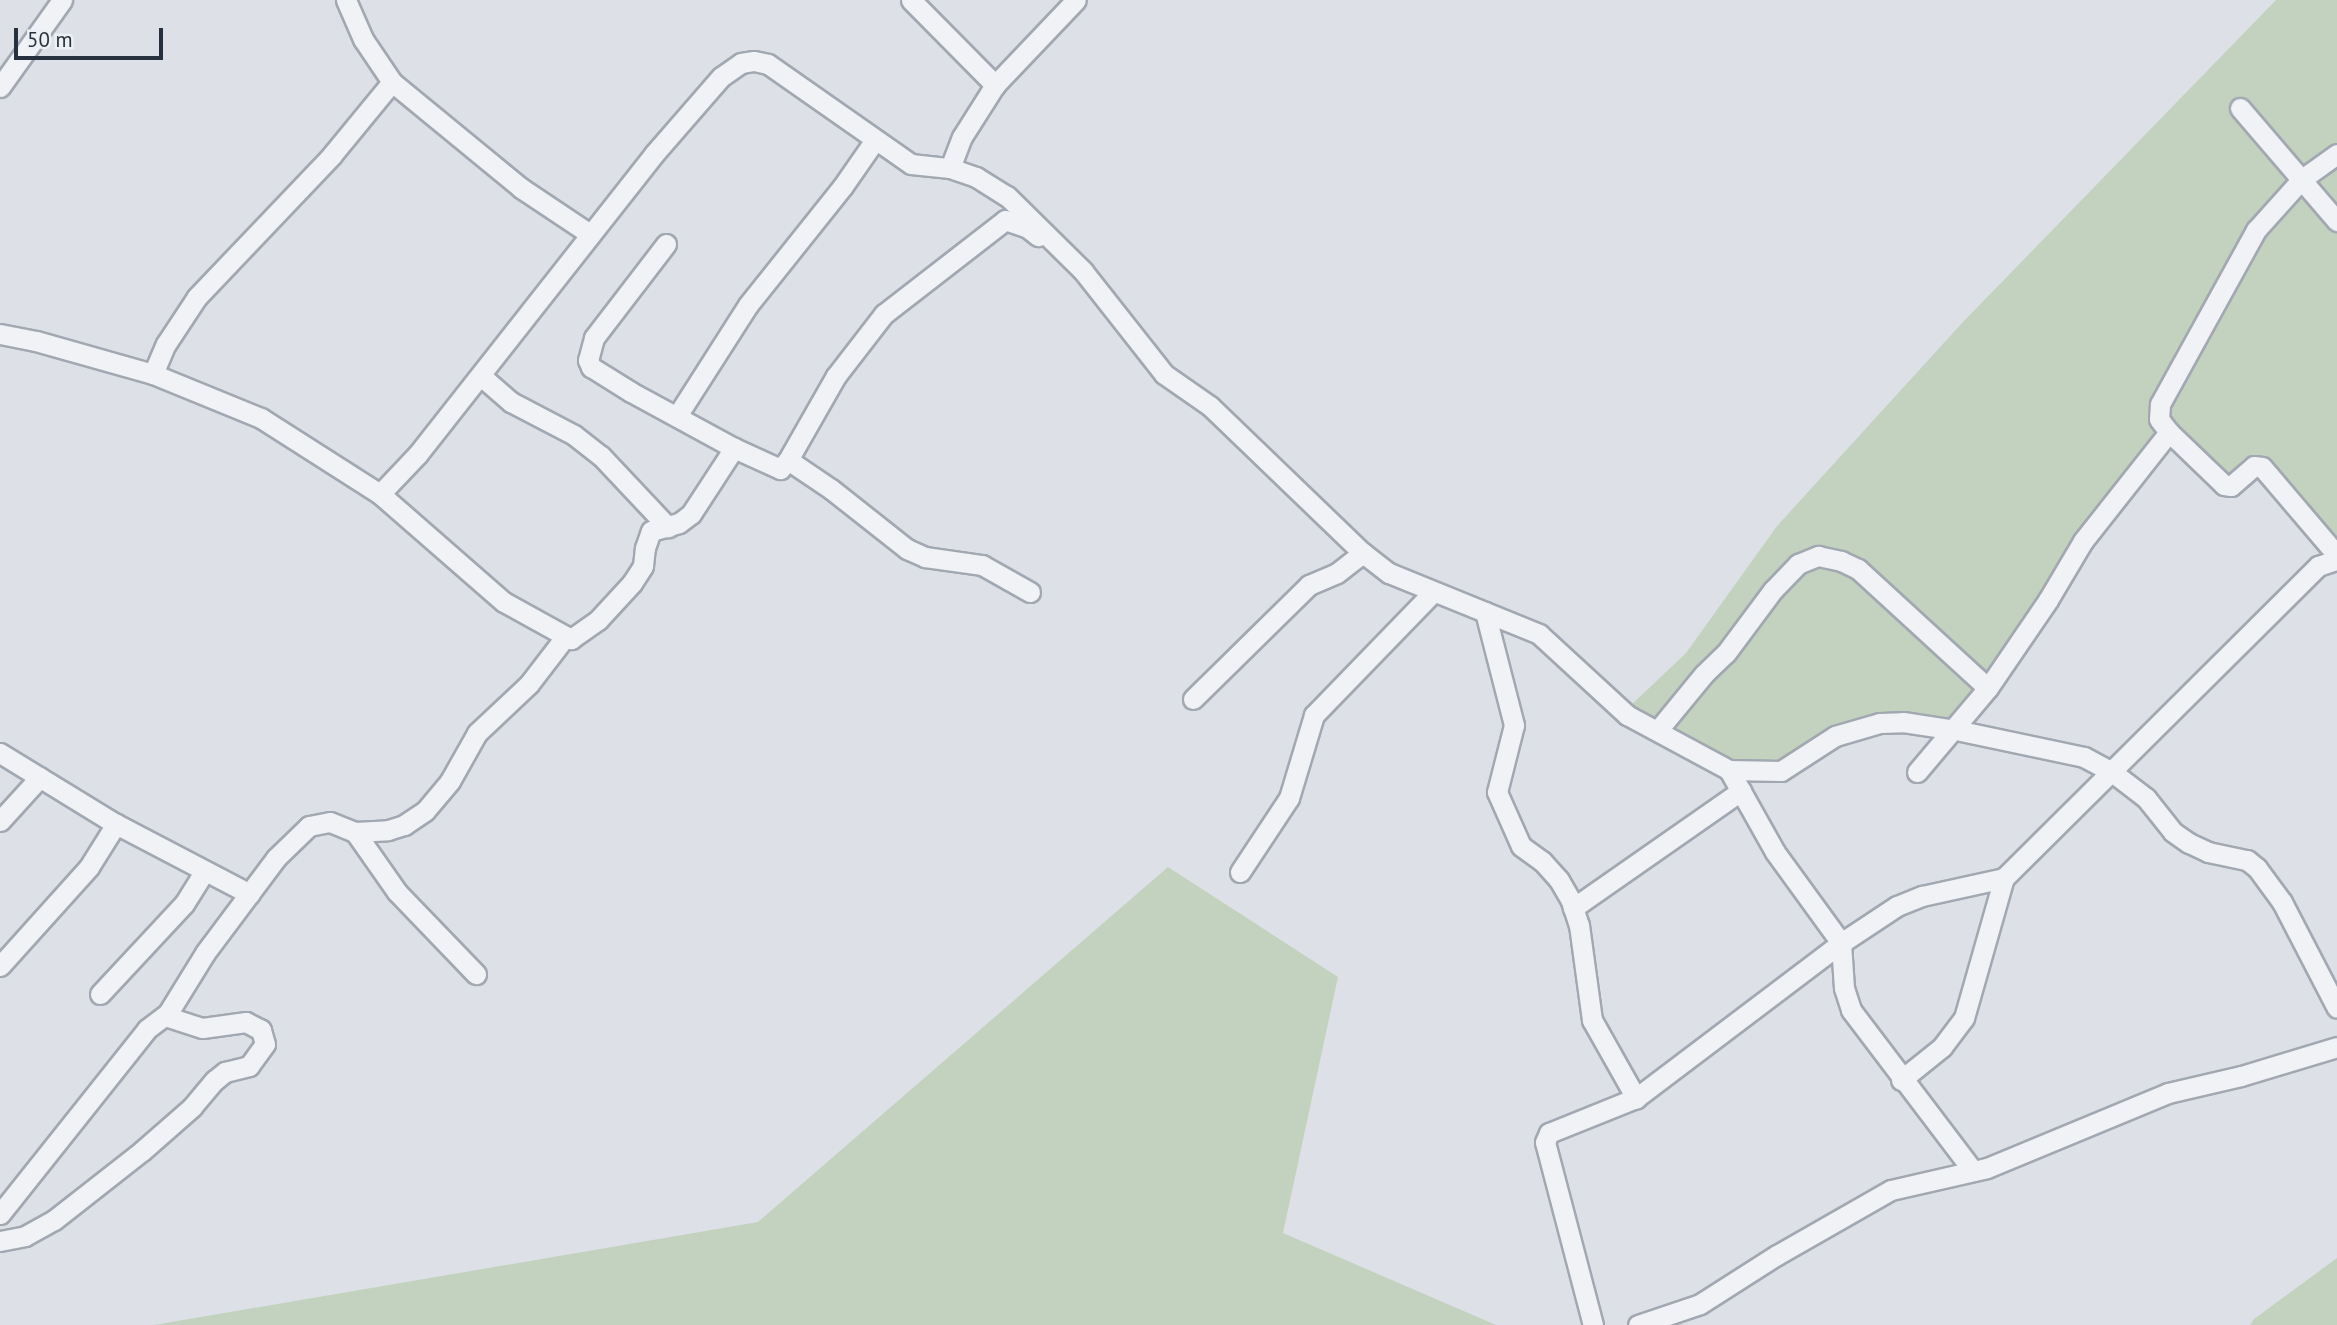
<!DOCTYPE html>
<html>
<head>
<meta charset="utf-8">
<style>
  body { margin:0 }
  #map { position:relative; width:2337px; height:1325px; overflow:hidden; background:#dde1e7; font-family:"PT Sans",sans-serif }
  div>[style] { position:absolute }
  .green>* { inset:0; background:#c3d2be }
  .roads { filter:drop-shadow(2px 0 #a2a8b1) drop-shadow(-2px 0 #a2a8b1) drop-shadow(0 2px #a2a8b1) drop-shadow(0 -2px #a2a8b1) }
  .minor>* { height:19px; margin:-9.5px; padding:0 9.5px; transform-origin:9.5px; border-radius:9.5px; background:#f0f2f6 }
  span { translate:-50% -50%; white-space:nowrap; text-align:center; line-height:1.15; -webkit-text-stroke:5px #ecf0f5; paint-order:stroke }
  .scale { position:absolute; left:14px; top:28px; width:149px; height:32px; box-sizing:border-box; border:4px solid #26303e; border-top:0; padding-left:9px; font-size:21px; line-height:24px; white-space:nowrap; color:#26303e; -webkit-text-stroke:5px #ecf0f5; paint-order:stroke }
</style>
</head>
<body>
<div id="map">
  <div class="green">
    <i style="clip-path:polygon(2276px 0,2337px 0,2337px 548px,2265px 467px,2226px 480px,2170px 426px,1953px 727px,1903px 721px,1795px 761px,1731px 768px,1714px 751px,1628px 708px,1686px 653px,1777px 526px,1962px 323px)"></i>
    <i style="clip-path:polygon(1168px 867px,1338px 977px,1283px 1233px,1496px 1325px,154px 1325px,758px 1222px)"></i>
    <i style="clip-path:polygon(2337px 1258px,2337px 1325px,2250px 1325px,2254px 1319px)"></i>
  </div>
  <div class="roads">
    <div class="minor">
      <i style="left:346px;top:0;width:43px;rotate:66.4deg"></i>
      <i style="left:363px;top:39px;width:52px;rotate:56deg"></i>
      <i style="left:392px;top:82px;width:167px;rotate:39.4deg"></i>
      <i style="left:521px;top:188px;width:83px;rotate:33.7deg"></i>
      <i style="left:911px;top:0;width:120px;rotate:45.3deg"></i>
      <i style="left:0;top:87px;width:107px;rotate:-54.5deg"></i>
      <i style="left:2240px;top:108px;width:149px;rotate:49.4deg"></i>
      <i style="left:950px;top:168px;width:33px;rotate:-69deg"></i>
      <i style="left:962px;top:137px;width:62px;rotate:-57.6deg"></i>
      <i style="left:995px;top:85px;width:117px;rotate:-46.4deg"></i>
      <i style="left:666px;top:244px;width:118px;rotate:127.5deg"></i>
      <i style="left:594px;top:338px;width:23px;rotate:105deg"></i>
      <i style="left:588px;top:360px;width:8px;rotate:67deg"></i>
      <i style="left:591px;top:367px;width:47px;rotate:32deg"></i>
      <i style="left:631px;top:392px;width:117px;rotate:28.5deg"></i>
      <i style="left:734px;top:448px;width:51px;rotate:24.5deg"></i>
      <i style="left:780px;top:469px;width:12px;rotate:-48deg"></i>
      <i style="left:788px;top:460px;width:97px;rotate:-60.3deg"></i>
      <i style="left:836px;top:376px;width:78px;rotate:-52.3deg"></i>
      <i style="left:884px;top:314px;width:153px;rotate:-37.8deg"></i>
      <i style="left:1005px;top:220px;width:24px;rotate:19deg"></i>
      <i style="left:1028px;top:228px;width:13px;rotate:39deg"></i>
      <i style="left:0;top:334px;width:37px;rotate:11deg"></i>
      <i style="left:36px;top:341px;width:122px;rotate:15.8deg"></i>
      <i style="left:153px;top:374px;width:117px;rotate:22.2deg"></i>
      <i style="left:261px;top:418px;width:141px;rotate:32.6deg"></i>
      <i style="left:380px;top:494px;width:164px;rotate:41.1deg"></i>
      <i style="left:504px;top:602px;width:77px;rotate:28.9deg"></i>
      <i style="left:571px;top:639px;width:33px;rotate:-35deg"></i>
      <i style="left:598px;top:620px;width:50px;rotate:-47.4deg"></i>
      <i style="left:632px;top:583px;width:20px;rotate:-57deg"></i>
      <i style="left:643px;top:566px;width:18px;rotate:-84deg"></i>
      <i style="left:645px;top:548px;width:18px;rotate:-71deg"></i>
      <i style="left:651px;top:531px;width:29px;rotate:-16deg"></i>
      <i style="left:679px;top:523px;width:15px;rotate:-37deg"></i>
      <i style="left:691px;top:514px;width:79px;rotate:-56.9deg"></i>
      <i style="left:153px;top:374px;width:33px;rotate:-67deg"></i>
      <i style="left:166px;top:344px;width:56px;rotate:-56.6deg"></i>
      <i style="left:197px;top:297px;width:196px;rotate:-46.4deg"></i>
      <i style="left:332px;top:155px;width:94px;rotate:-50.6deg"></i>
      <i style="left:481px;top:376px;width:40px;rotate:41deg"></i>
      <i style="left:511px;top:402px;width:71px;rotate:27.6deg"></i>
      <i style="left:574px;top:435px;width:34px;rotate:38deg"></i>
      <i style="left:601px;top:456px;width:98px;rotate:46.7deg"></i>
      <i style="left:677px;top:416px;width:132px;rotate:-57.4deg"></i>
      <i style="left:748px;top:305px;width:152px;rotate:-51.4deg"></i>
      <i style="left:843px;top:186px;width:56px;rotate:-55.2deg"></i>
      <i style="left:2169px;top:432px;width:76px;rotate:43.9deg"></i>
      <i style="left:2224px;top:485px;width:7px;rotate:8deg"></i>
      <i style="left:2231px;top:486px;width:30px;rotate:-41deg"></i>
      <i style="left:2254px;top:466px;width:8px;rotate:7deg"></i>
      <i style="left:2262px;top:467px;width:116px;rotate:49.6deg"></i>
      <i style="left:788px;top:460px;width:52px;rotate:34deg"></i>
      <i style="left:831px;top:489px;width:97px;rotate:38.3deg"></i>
      <i style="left:907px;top:549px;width:20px;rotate:24deg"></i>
      <i style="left:925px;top:557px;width:58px;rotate:8deg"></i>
      <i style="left:982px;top:565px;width:55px;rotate:29.4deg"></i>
      <i style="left:380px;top:494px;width:55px;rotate:-46.5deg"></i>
      <i style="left:418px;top:454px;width:382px;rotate:-51.8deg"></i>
      <i style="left:654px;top:154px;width:102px;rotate:-49deg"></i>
      <i style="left:721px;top:77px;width:24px;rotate:-35deg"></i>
      <i style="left:741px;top:63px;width:13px;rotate:-9deg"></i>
      <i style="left:754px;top:61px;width:14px;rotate:12deg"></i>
      <i style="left:768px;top:64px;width:174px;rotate:35deg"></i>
      <i style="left:911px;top:164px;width:39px;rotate:6deg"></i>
      <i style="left:950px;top:168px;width:28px;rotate:19deg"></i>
      <i style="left:976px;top:177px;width:36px;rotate:32deg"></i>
      <i style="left:1007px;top:196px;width:107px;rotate:44.6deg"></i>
      <i style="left:1083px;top:271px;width:131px;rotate:51.8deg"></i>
      <i style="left:1164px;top:374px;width:56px;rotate:34.8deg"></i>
      <i style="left:1210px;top:406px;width:212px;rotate:43.9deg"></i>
      <i style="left:1363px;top:553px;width:33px;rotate:38deg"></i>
      <i style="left:1389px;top:573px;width:162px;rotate:22.1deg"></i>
      <i style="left:1539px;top:634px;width:120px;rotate:42.6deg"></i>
      <i style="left:1627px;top:715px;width:116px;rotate:28.3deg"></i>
      <i style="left:1729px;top:770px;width:52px;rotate:1.1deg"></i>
      <i style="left:1781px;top:771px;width:64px;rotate:-32.9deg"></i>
      <i style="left:1835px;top:736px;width:47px;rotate:-16.1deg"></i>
      <i style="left:1880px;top:723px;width:23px;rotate:-2deg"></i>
      <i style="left:1903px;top:722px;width:54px;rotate:8.6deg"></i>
      <i style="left:1956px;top:730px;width:131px;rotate:11.9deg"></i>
      <i style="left:2084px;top:757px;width:32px;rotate:28deg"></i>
      <i style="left:2112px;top:772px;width:43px;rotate:37.4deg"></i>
      <i style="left:2146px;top:798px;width:43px;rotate:51.5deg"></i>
      <i style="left:2173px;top:832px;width:19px;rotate:35deg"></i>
      <i style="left:2189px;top:843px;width:21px;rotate:25deg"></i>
      <i style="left:2208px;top:852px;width:40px;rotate:12deg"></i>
      <i style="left:2247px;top:860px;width:13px;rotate:39deg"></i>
      <i style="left:2257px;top:868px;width:42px;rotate:53.7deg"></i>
      <i style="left:2282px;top:902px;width:119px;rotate:62.6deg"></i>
      <i style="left:1485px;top:612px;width:117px;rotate:75.6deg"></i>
      <i style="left:1514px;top:725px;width:69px;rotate:104.2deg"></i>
      <i style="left:1497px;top:792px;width:59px;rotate:66deg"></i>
      <i style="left:1521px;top:846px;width:26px;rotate:36deg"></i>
      <i style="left:1542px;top:861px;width:25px;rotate:48deg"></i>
      <i style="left:1559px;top:880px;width:24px;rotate:60deg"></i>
      <i style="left:1571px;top:901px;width:25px;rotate:72deg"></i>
      <i style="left:1579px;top:925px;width:96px;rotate:82.2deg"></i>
      <i style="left:1592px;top:1020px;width:90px;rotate:60.6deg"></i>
      <i style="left:1193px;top:699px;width:163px;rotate:-44.5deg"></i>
      <i style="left:1309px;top:585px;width:30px;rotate:-23deg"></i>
      <i style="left:1337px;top:573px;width:33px;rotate:-38deg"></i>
      <i style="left:1658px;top:730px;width:72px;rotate:-50.6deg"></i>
      <i style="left:1704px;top:674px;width:30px;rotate:-44deg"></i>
      <i style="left:1726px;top:653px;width:79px;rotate:-53.3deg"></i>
      <i style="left:1773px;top:590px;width:36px;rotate:-46deg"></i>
      <i style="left:1798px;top:564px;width:22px;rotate:-22deg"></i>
      <i style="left:1818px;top:556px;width:24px;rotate:12deg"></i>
      <i style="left:1841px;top:561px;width:19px;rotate:25deg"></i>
      <i style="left:1858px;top:569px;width:176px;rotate:42.5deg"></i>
      <i style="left:0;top:753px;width:136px;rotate:31.5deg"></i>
      <i style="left:116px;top:824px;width:151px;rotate:27.6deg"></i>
      <i style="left:1729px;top:770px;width:94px;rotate:60.7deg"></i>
      <i style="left:1775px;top:852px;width:112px;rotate:54deg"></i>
      <i style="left:1841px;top:943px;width:45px;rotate:86.2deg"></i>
      <i style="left:1844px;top:988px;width:23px;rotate:72deg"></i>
      <i style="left:1851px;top:1010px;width:202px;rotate:52.8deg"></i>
      <i style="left:1917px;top:772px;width:110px;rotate:-49.8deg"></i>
      <i style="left:1988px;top:688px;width:107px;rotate:-55.7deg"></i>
      <i style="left:2048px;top:600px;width:69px;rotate:-59.3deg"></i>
      <i style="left:2083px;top:541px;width:139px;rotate:-51.7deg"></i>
      <i style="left:2169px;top:432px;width:16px;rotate:-128deg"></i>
      <i style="left:2159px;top:419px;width:15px;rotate:-86deg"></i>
      <i style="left:2160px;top:404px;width:199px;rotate:-61.1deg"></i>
      <i style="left:2256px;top:230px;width:69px;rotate:-48deg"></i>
      <i style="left:2302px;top:179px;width:43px;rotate:-35.5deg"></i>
      <i style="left:0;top:821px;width:59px;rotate:-47.7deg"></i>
      <i style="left:355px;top:832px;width:33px;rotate:-3deg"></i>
      <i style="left:388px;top:830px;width:17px;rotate:-17deg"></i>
      <i style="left:404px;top:825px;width:25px;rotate:-34deg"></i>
      <i style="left:425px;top:811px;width:39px;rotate:-50deg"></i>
      <i style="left:450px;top:781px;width:55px;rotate:-60.6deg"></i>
      <i style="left:477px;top:733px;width:71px;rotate:-43.3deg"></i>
      <i style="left:529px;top:684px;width:59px;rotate:-52.5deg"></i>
      <i style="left:1240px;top:872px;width:89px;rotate:-56.5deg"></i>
      <i style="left:1289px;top:798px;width:87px;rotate:-73.2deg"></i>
      <i style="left:1314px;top:715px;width:171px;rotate:-45.9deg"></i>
      <i style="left:1573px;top:908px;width:205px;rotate:-34.9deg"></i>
      <i style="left:0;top:966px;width:133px;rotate:-48deg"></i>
      <i style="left:89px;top:867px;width:51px;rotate:-57.9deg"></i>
      <i style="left:100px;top:994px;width:123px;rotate:-47deg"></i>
      <i style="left:184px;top:904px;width:39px;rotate:-58deg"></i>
      <i style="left:1901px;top:1080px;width:53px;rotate:-38.8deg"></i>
      <i style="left:1942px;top:1047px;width:36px;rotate:-53deg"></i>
      <i style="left:1964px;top:1018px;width:146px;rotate:-74.1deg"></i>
      <i style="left:0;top:1214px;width:236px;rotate:-51.5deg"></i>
      <i style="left:147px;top:1029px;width:26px;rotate:-37deg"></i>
      <i style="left:168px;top:1013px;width:70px;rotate:-58.3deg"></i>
      <i style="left:205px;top:953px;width:119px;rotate:-53.2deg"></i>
      <i style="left:276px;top:858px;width:46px;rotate:-44.1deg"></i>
      <i style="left:309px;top:826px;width:21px;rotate:-11deg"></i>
      <i style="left:330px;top:822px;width:27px;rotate:22deg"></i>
      <i style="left:355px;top:832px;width:73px;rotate:55deg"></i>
      <i style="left:397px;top:892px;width:114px;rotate:46.1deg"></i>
      <i style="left:0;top:1241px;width:25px;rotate:-11deg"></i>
      <i style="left:25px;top:1236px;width:33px;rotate:-29deg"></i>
      <i style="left:54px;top:1220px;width:112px;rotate:-38.1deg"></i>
      <i style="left:142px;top:1151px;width:67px;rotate:-41.3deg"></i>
      <i style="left:192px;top:1107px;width:35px;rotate:-50deg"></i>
      <i style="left:215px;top:1080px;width:13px;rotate:-39deg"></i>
      <i style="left:225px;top:1072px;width:25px;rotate:-14deg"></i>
      <i style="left:249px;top:1066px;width:27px;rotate:-54deg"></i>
      <i style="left:265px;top:1044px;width:15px;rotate:-106deg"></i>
      <i style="left:261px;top:1030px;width:17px;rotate:-152deg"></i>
      <i style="left:246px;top:1022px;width:44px;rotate:172.2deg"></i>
      <i style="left:202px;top:1028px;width:39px;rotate:-162deg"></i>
      <i style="left:1593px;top:1325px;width:189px;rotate:-104.7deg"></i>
      <i style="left:1545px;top:1142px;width:10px;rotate:-66deg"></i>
      <i style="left:1549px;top:1133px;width:94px;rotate:-21.9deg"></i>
      <i style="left:1636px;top:1098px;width:257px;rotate:-37.1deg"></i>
      <i style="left:1841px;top:943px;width:67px;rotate:-33.5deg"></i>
      <i style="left:1897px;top:906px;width:27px;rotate:-22deg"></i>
      <i style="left:1922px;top:896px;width:84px;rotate:-12.4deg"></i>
      <i style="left:2004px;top:878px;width:443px;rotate:-44.8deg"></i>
      <i style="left:2318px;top:566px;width:20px;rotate:-18deg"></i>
      <i style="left:1638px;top:1325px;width:65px;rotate:-18.7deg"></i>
      <i style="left:1700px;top:1304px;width:91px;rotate:-32.5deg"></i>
      <i style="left:1777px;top:1255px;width:131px;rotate:-29.7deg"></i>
      <i style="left:1891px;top:1190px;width:98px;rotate:-12.9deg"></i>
      <i style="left:1987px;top:1168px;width:196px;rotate:-22.5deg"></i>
      <i style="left:2168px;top:1093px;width:75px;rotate:-13.1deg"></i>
      <i style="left:2241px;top:1076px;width:100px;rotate:-16.8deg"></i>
    </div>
  </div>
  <div class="scale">50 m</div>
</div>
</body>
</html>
